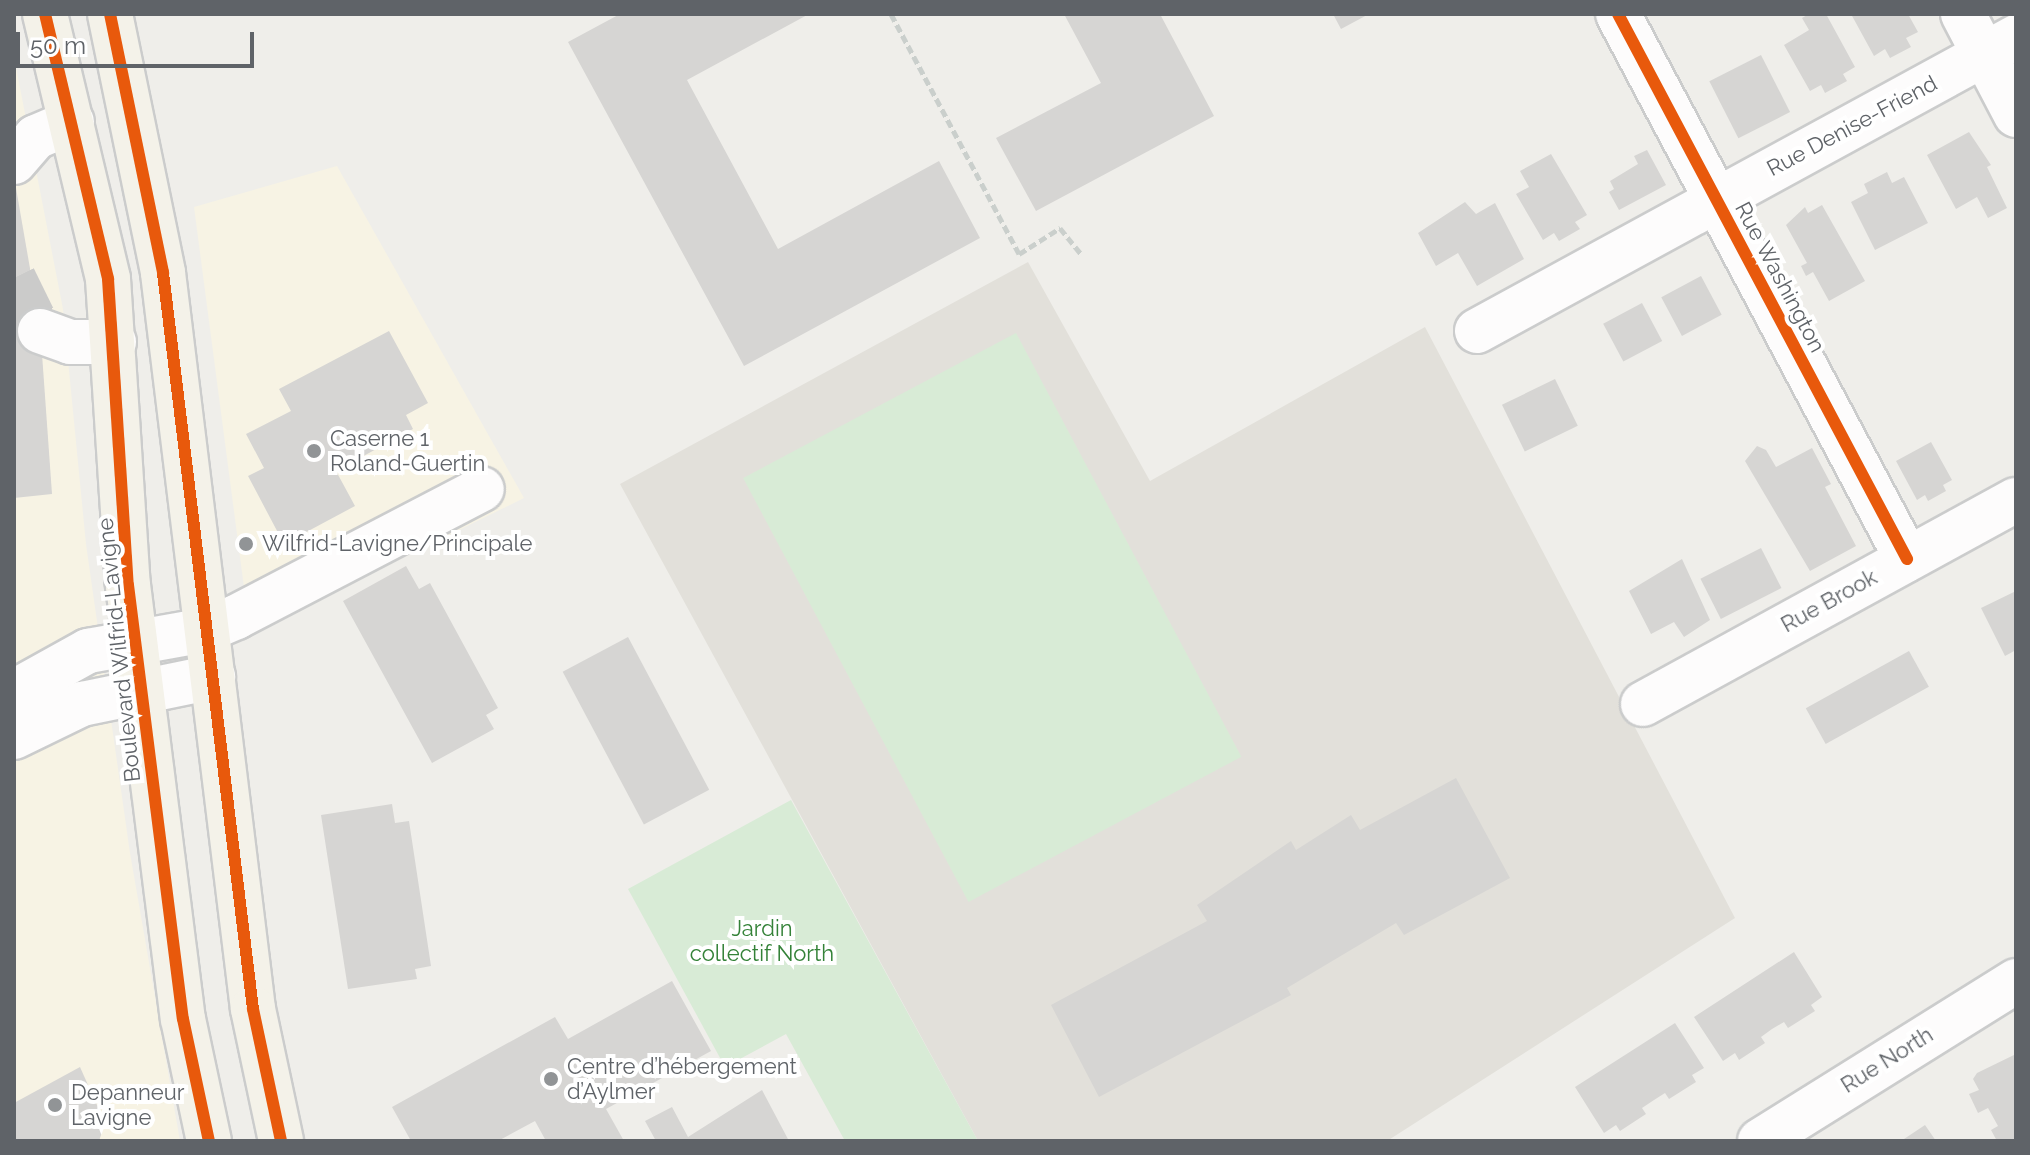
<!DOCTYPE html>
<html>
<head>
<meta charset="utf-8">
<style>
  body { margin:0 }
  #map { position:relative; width:2030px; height:1155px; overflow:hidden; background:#efeeea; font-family:Raleway,sans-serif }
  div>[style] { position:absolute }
  .commercial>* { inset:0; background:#f7f3e4 }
  .education>* { inset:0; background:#e2e0da }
  .green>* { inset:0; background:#d8ebd6; transform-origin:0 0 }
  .building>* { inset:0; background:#d6d5d3; transform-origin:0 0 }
  .minor-tunnel>* { height:44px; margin-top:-22px; transform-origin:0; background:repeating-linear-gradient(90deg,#cbcbca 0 44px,transparent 0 66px) }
  .path>* { height:5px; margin-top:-2.5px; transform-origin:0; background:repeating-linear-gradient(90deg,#cacfcc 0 8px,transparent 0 12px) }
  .roads { filter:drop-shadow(2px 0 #cbcccc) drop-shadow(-2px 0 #cbcccc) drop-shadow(0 2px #cbcccc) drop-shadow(0 -2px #cbcccc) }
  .minor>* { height:44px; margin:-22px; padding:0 22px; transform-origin:22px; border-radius:22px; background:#fdfcfc }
  .major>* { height:44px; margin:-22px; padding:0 22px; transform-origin:22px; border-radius:22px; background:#f4f2e9 }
  .cycleway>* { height:12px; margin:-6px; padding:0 6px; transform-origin:6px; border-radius:6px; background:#e8590c }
  .dots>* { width:22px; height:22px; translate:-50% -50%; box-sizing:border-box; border:4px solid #fff; border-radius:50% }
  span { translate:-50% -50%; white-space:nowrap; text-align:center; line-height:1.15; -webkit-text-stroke:8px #fff; paint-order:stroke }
  .street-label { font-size:22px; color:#5f6368 }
  .poi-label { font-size:22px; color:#5f6368 }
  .left { translate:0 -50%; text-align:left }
  .park-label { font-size:22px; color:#348238 }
  .frame { position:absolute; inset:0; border:16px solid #5f6368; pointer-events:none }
  .scale { position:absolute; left:16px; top:32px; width:238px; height:36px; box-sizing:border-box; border:4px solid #5f6368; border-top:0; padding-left:10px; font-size:24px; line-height:28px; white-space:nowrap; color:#5f6368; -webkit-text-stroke:6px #fff; paint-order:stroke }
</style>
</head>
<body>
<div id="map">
  <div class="commercial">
    <i style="clip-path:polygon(14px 57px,63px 309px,86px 544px,130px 853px,180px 1141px,14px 1141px)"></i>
    <i style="clip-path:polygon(337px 166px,524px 498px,250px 633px,194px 207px)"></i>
  </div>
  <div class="education">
    <i style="clip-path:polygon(1028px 262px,1150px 481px,1425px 327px,1735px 918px,1387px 1141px,978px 1141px,620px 484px)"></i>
  </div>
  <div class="green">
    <i style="left:1016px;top:333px;width:480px;height:309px;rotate:62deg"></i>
    <i style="clip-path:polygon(791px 800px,978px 1141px,845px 1141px,786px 1034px,725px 1067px,628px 889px)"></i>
  </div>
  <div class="building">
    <i style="clip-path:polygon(620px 14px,809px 14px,687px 80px,778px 249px,939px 161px,980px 238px,744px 366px,568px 42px)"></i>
    <i style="clip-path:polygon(1064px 14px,1160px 14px,1214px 116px,1036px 211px,996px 138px,1101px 83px)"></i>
    <i style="clip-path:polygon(1333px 14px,1369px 14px,1341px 29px)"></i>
    <i style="clip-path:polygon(1809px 14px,1826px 14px,1855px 67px,1843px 74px,1847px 81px,1825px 93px,1821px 85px,1810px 91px,1784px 45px,1809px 30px,1802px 18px)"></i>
    <i style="clip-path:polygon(1851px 14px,1908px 14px,1918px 32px,1906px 38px,1911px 47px,1890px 58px,1885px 49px,1874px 56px)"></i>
    <i style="left:1761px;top:55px;width:64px;height:58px;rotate:63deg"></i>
    <i style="clip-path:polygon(1969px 132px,1991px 165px,1987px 167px,2007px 208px,1988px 218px,1977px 197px,1956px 209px,1927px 155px)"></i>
    <i style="clip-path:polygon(1647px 150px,1666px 185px,1619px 210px,1609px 192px,1614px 189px,1610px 181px,1638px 164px,1634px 156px)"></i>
    <i style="clip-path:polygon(1551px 154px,1587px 215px,1575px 222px,1580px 229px,1559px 241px,1554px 233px,1543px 240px,1516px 194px,1529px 187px,1520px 171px)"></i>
    <i style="clip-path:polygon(1887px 172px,1892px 183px,1904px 177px,1928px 223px,1875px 250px,1851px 202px,1868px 193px,1864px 184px)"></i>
    <i style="clip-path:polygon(16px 188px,40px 326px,52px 494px,14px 498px)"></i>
    <i style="clip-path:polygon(1465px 202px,1476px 214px,1495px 203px,1524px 259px,1477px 286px,1458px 253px,1436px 266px,1418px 233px)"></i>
    <i style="clip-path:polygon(1822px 205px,1865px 281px,1829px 301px,1813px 272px,1806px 276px,1801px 266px,1807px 263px,1786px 225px,1805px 207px,1808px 213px)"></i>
    <i style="left:1701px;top:276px;width:44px;height:45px;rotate:62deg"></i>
    <i style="left:1642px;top:303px;width:43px;height:44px;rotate:62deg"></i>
    <i style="clip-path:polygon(389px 331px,428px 403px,406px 415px,413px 429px,336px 471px,355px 506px,284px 544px,248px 476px,264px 468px,246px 434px,291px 411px,279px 389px)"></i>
    <i style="left:1555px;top:379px;width:52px;height:59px;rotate:64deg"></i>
    <i style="clip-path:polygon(1931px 442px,1952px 480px,1943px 485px,1946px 491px,1928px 501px,1925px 495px,1917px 500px,1896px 461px)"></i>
    <i style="clip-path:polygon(1757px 446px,1766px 450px,1776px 467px,1812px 448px,1831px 484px,1825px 487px,1856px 546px,1810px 571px,1745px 461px)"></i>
    <i style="left:1761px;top:548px;width:45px;height:68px;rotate:63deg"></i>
    <i style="clip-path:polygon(1682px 559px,1710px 620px,1684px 637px,1674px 622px,1651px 634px,1629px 591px)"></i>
    <i style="clip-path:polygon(406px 566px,419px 589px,430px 583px,498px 708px,486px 715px,494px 729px,432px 763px,343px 601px)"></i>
    <i style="clip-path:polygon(2016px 591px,2016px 650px,2005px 656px,1981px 608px)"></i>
    <i style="left:628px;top:637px;width:173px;height:74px;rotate:62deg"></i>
    <i style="left:1909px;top:651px;width:41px;height:118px;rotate:61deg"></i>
    <i style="clip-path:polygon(1456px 778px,1510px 878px,1404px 935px,1396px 923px,1287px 988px,1291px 995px,1099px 1097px,1051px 1005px,1207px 921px,1197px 905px,1291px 841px,1296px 850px,1351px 815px,1360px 830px)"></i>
    <i style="clip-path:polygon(392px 804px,395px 823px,409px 821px,431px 966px,415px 969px,417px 979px,348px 989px,321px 815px)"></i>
    <i style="clip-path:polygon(1794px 952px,1822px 997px,1811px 1005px,1815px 1011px,1788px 1028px,1784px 1022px,1772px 1029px,1761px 1037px,1765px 1043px,1739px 1060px,1735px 1053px,1723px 1061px,1694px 1017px)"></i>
    <i style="clip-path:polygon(672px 981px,711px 1051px,606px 1109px,624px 1141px,546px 1141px,535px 1121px,498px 1141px,411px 1141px,392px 1107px,555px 1017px,568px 1039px)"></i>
    <i style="clip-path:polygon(1675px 1023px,1704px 1068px,1692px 1075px,1696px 1082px,1669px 1099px,1665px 1093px,1654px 1100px,1642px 1108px,1646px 1114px,1620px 1131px,1616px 1125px,1604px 1133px,1575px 1087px)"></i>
    <i style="clip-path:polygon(2016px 1054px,2016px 1141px,1997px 1141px,1991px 1130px,1998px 1126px,1988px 1108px,1978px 1113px,1969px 1094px,1979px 1090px,1973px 1079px,1977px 1073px)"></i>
    <i style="clip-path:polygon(80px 1067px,105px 1123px,99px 1141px,14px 1141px,14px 1103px)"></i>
    <i style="clip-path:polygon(762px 1090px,789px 1141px,656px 1141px,645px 1121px,672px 1107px,688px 1137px)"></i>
    <i style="clip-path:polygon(1925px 1125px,1936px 1141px,1901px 1141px)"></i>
  </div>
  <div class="minor-tunnel">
    <i style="left:14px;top:278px;width:59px;rotate:63.9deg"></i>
  </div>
  <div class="path">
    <i style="left:891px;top:14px;width:272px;rotate:61.9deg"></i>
    <i style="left:1019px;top:254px;width:49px;rotate:-32.4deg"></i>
    <i style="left:1060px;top:228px;width:33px;rotate:51deg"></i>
  </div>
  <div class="roads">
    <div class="minor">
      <i style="left:1618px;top:14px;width:617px;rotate:62.06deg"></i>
      <i style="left:1963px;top:14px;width:114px;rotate:62.3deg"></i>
      <i style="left:14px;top:162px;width:33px;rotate:-49deg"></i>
      <i style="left:36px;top:137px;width:39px;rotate:-23deg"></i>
      <i style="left:40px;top:331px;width:32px;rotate:20deg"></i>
      <i style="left:70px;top:342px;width:44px"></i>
      <i style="left:1477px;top:331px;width:614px;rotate:-28.61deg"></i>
      <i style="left:14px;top:692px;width:85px;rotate:-29deg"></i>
      <i style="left:88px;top:651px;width:120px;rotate:-10.1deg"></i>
      <i style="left:206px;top:630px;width:33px;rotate:-23deg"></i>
      <i style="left:236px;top:617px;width:277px;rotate:-27.5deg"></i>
      <i style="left:1643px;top:704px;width:425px;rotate:-28.7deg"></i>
      <i style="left:14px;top:737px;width:76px;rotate:-25.9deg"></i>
      <i style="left:82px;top:704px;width:134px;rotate:-11.6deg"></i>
      <i style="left:1760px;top:1141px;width:302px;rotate:-32deg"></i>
    </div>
    <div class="major">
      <i style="left:45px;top:14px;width:272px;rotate:76.6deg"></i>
      <i style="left:108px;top:279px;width:307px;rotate:86.3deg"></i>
      <i style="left:128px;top:585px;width:437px;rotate:82.8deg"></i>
      <i style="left:183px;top:1019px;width:125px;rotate:78deg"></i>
      <i style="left:110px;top:14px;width:264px;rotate:78.4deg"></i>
      <i style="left:163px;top:273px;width:741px;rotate:83.03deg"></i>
      <i style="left:253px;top:1009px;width:135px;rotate:78deg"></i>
    </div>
  </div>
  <div class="cycleway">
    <i style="left:45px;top:14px;width:272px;rotate:76.6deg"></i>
    <i style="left:108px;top:279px;width:307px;rotate:86.3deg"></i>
    <i style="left:128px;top:585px;width:437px;rotate:82.8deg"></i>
    <i style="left:183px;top:1019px;width:125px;rotate:78deg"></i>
    <i style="left:110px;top:14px;width:264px;rotate:78.4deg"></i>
    <i style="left:163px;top:273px;width:741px;rotate:83.03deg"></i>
    <i style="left:253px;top:1009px;width:135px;rotate:78deg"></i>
    <i style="left:1618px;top:14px;width:617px;rotate:62.06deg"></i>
  </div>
  <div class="dots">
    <i style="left:314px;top:451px;background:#919496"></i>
    <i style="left:246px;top:544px;background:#919496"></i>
    <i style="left:551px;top:1079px;background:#919496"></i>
    <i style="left:55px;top:1105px;background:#919496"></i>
  </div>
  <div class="street-label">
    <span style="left:1852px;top:126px;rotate:-28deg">Rue Denise-Friend</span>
    <span style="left:1780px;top:277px;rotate:62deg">Rue Washington</span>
    <span style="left:1829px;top:601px;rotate:-29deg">Rue Brook</span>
    <span style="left:119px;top:650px;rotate:-96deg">Boulevard Wilfrid-Lavigne</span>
    <span style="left:1887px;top:1060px;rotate:-32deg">Rue North</span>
  </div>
  <div class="poi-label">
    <span class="left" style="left:330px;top:451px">Caserne 1<br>Roland-Guertin</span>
    <span class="left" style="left:262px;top:544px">Wilfrid-Lavigne/Principale</span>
    <span class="left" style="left:567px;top:1079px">Centre d’hébergement<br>d’Aylmer</span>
    <span class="left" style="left:71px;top:1105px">Depanneur<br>Lavigne</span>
  </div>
  <div class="park-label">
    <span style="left:762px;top:941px">Jardin<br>collectif North</span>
  </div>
  <div class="frame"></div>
  <div class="scale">50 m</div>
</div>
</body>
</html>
